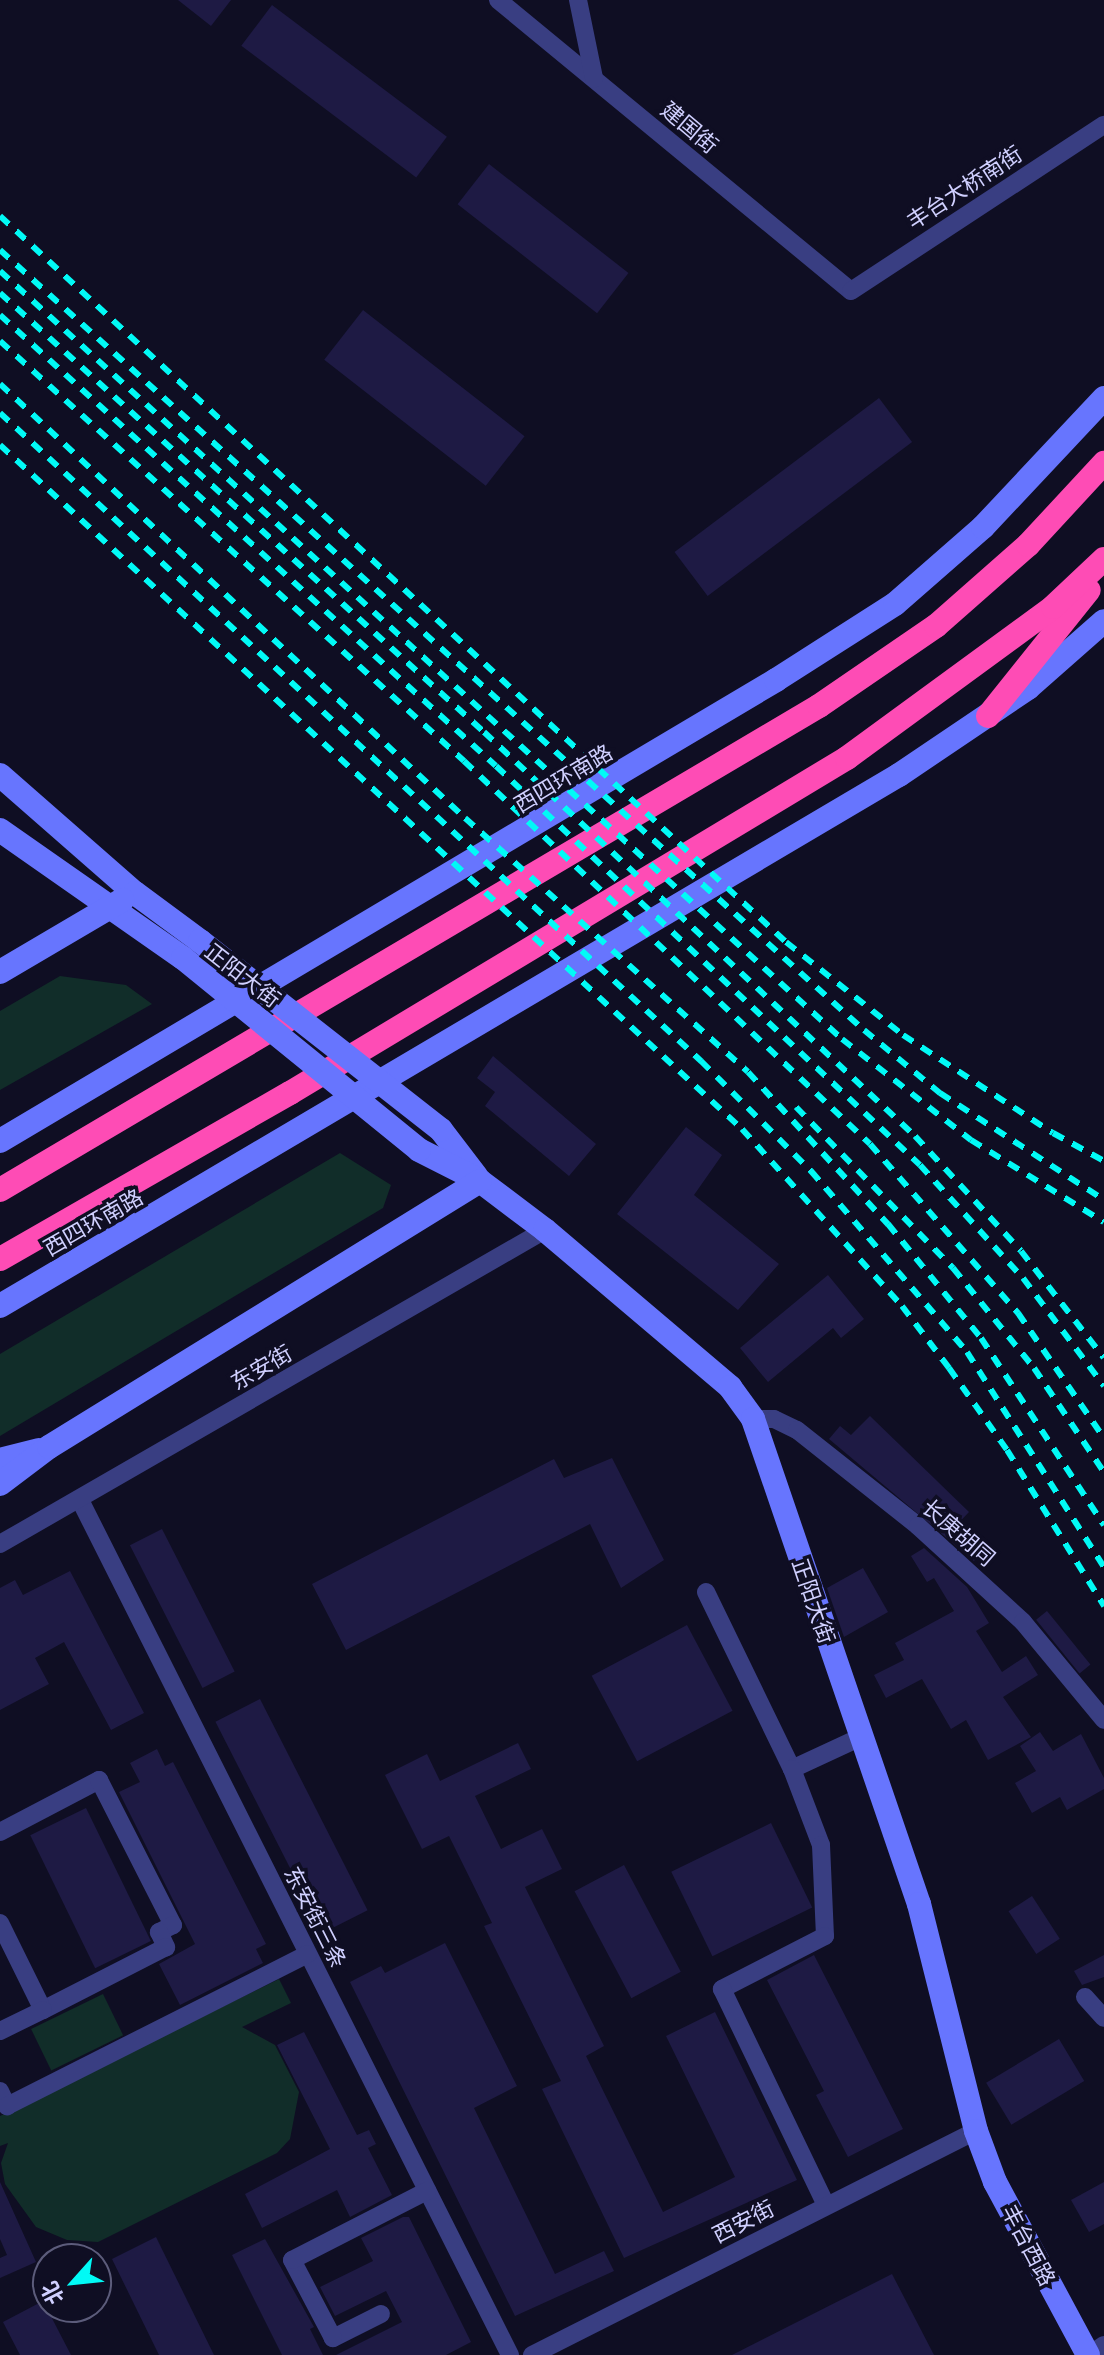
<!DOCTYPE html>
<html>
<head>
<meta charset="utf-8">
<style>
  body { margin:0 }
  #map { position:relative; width:1104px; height:2355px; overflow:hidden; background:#0f0e23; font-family:"IBM Plex Sans","Noto Sans SC",sans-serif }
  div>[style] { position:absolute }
  .green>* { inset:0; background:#112d29; transform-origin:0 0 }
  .building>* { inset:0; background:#1e1a44; transform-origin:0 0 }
  .street>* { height:18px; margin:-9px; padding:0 9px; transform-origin:9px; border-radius:9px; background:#393e82 }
  .secondary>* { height:24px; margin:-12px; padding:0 12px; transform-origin:12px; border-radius:12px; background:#6775fe }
  .highway>* { height:24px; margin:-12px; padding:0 12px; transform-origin:12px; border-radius:12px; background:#fe4cb5 }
  .rail>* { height:6px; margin-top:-3px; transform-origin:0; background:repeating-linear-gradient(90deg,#01faf6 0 12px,transparent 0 22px) }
  .secondary-bridge>* { height:24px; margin:-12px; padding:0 12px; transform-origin:12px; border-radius:12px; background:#6775fe }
  span { translate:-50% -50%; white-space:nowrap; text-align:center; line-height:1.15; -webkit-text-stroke:7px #0f0e23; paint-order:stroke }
  .street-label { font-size:22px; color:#d0d0ff }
  .north { position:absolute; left:32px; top:2243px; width:80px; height:80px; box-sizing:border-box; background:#0f0e23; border:2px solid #5c5c7b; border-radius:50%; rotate:243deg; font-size:22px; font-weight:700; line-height:32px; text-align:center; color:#d0d0ff }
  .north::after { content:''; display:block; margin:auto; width:28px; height:36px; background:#01faf6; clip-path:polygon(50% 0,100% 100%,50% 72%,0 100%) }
</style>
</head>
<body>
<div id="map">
  <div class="green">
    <i style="clip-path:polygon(60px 976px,126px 985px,152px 1004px,0 1090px,0 1011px)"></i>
    <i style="clip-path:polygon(340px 1153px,391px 1185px,383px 1208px,0 1436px,0 1354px)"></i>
    <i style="clip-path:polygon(279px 1979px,291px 2003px,242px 2027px,275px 2045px,299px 2092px,290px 2139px,277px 2153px,98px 2242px,67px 2240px,36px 2227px,5px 2184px,1px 2163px,8px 2143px,0 2146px,0 2116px)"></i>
    <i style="left:103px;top:1994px;width:46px;height:80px;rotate:64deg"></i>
  </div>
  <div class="building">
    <i style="clip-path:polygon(178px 0,231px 0,211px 26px)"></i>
    <i style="left:272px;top:5px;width:219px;height:51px;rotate:37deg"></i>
    <i style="left:489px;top:164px;width:177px;height:51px;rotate:38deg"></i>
    <i style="left:363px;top:310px;width:205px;height:63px;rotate:38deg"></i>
    <i style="left:879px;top:398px;width:55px;height:256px;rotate:53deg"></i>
    <i style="clip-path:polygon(493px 1056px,596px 1144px,569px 1176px,485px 1106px,495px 1092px,477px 1078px)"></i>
    <i style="clip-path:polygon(686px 1127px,722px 1155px,694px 1195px,779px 1264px,738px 1310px,617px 1214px)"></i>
    <i style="clip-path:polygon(828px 1275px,864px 1319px,841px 1338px,833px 1328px,768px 1382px,740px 1348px)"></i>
    <i style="clip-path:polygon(870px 1416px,969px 1512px,950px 1532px,956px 1529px,982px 1551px,974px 1561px,829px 1439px,840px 1426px,851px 1435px)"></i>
    <i style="clip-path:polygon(612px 1458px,664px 1560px,621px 1588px,590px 1524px,346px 1650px,312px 1584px,554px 1459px,564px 1478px)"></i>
    <i style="left:162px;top:1529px;width:160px;height:36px;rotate:63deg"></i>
    <i style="clip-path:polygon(924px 1548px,967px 1587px,989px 1623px,976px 1631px,1002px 1672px,1026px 1656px,1038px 1675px,1003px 1697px,1031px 1737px,988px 1760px,966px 1720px,951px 1729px,922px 1679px,886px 1698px,874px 1675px,904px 1660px,895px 1643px,954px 1611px,934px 1578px,927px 1582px,911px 1556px)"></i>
    <i style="clip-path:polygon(863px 1568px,888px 1612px,844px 1637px,827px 1588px)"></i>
    <i style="clip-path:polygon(70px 1571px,144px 1713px,111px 1730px,64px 1642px,35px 1658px,49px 1684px,0 1710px,0 1588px,15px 1580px,23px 1595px)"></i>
    <i style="left:1047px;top:1611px;width:69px;height:14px;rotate:51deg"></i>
    <i style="left:687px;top:1625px;width:97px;height:108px;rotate:62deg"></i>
    <i style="left:260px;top:1699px;width:237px;height:50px;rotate:63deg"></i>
    <i style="clip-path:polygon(1040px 1732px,1053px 1751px,1081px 1734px,1104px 1778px,1104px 1789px,1067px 1810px,1060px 1797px,1032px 1813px,1015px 1783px,1036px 1771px,1020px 1746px)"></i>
    <i style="clip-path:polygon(518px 1743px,531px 1769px,475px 1796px,501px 1849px,542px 1829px,562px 1869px,525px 1887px,604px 2046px,586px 2056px,663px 2212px,735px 2177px,666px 2036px,715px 2012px,797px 2180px,624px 2258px,542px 2089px,561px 2081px,484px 1926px,492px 1923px,449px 1836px,422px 1849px,385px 1775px,427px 1754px,440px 1781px)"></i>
    <i style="clip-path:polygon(157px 1749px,165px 1766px,173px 1762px,266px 1944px,256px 1949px,263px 1963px,180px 2005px,159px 1964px,195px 1944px,119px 1792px,140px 1782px,130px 1763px)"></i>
    <i style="left:86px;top:1808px;width:148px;height:62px;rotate:64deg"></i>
    <i style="left:771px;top:1823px;width:94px;height:111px;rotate:64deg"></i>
    <i style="left:624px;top:1865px;width:121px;height:56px;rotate:62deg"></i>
    <i style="left:1032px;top:1896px;width:51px;height:28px;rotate:57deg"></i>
    <i style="clip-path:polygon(445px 1943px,517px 2086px,474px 2108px,555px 2274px,604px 2251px,614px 2271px,515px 2316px,350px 1982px,381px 1966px,385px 1973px)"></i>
    <i style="clip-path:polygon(814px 1955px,903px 2129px,848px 2157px,816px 2095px,824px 2091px,767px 1980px)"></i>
    <i style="clip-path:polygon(1104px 1955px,1104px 1977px,1082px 1985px,1074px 1971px)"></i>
    <i style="clip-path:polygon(304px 2032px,357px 2135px,369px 2130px,376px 2144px,368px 2148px,392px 2195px,350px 2217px,337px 2190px,262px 2228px,245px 2194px,330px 2149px,277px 2045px)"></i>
    <i style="left:1059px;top:2039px;width:49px;height:85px;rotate:59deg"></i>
    <i style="clip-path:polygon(0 2182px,36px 2262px,0 2278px,0 2258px,7px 2255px,0 2239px)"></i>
    <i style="clip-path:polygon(1104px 2182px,1104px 2224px,1089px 2232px,1071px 2200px)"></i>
    <i style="clip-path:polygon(403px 2217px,409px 2217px,471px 2342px,446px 2355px,336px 2355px,402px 2322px,386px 2291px,335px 2316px,320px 2287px,373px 2261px,361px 2238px)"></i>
    <i style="clip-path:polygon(156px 2237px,214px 2355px,159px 2355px,112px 2259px)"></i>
    <i style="clip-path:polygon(265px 2239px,314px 2327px,310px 2329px,323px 2355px,282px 2355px,232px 2255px)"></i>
    <i style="clip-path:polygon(892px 2274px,934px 2355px,732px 2355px)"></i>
    <i style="clip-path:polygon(43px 2301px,71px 2355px,20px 2355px,3px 2322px)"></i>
  </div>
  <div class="street">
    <i style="left:498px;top:0;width:457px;rotate:39.5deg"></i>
    <i style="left:851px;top:291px;width:303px;rotate:-33.3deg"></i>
    <i style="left:578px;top:0;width:80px;rotate:78.4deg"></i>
    <i style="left:753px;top:1419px;width:21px"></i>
    <i style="left:774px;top:1419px;width:25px;rotate:26deg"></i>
    <i style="left:797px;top:1430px;width:154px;rotate:38.4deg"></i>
    <i style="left:918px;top:1526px;width:142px;rotate:42.4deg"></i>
    <i style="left:1023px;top:1622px;width:127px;rotate:50.4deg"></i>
    <i style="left:80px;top:1500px;width:957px;rotate:63.3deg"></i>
    <i style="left:0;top:1544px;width:629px;rotate:-29.95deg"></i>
    <i style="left:706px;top:1592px;width:197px;rotate:64.1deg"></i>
    <i style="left:792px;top:1769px;width:76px;rotate:-24.9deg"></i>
    <i style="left:792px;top:1769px;width:81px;rotate:69.1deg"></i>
    <i style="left:821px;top:1845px;width:91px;rotate:87.5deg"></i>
    <i style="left:825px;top:1936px;width:116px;rotate:152.8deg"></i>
    <i style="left:722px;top:1989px;width:240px;rotate:64.3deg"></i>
    <i style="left:0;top:1832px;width:112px;rotate:-27.7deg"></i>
    <i style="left:99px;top:1780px;width:163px;rotate:63deg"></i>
    <i style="left:173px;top:1925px;width:16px;rotate:153deg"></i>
    <i style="left:159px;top:1932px;width:17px;rotate:65deg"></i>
    <i style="left:166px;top:1947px;width:138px;rotate:152.9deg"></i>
    <i style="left:0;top:1923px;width:97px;rotate:63.7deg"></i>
    <i style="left:43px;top:2010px;width:48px;rotate:154deg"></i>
    <i style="left:1085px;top:1997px;width:28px;rotate:48deg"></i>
    <i style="left:0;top:2091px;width:17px;rotate:65deg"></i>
    <i style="left:7px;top:2106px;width:337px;rotate:-26.8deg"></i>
    <i style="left:381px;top:2314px;width:54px;rotate:153.4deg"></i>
    <i style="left:333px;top:2338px;width:88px;rotate:-117.7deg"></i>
    <i style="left:292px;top:2260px;width:152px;rotate:-27.1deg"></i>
    <i style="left:532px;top:2355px;width:497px;rotate:-26.8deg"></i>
    <i style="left:1089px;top:2355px;width:18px;rotate:-34deg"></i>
  </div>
  <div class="secondary">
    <i style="left:0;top:775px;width:179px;rotate:41.2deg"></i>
    <i style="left:135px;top:893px;width:81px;rotate:36.4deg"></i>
    <i style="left:0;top:830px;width:223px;rotate:35deg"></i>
    <i style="left:0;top:972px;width:142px;rotate:-30.5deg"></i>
    <i style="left:441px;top:1130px;width:58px;rotate:52.7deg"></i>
    <i style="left:0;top:1141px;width:903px;rotate:-30.71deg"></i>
    <i style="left:776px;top:680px;width:141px;rotate:-32.6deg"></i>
    <i style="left:895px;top:604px;width:117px;rotate:-41.2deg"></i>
    <i style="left:983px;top:527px;width:177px;rotate:-46.8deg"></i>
    <i style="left:419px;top:1150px;width:68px;rotate:26.9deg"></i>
    <i style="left:480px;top:1181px;width:81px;rotate:37deg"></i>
    <i style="left:545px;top:1230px;width:243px;rotate:40.3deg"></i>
    <i style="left:730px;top:1387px;width:39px;rotate:54deg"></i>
    <i style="left:753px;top:1419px;width:513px;rotate:71.11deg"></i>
    <i style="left:919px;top:1904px;width:234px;rotate:75.9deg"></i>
    <i style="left:976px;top:2131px;width:54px;rotate:69.6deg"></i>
    <i style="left:995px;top:2182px;width:196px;rotate:61.7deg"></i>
    <i style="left:0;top:1306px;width:1044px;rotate:-30.57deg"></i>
    <i style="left:899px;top:775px;width:156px;rotate:-34deg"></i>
    <i style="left:1028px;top:688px;width:101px;rotate:-41.4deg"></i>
    <i style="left:0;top:1460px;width:40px;rotate:-14.4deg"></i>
    <i style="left:0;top:1484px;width:61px;rotate:-37.1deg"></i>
    <i style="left:49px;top:1447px;width:506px;rotate:-31.68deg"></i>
  </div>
  <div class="highway">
    <i style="left:988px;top:716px;width:161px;rotate:-51.3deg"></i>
    <i style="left:0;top:1190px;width:951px;rotate:-30.58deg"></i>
    <i style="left:819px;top:706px;width:142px;rotate:-34.4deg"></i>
    <i style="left:936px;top:626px;width:123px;rotate:-41.4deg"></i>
    <i style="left:1028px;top:545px;width:112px;rotate:-47.2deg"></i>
    <i style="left:0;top:1259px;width:334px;rotate:-29.8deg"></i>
    <i style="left:290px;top:1093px;width:650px;rotate:-31.02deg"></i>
    <i style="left:847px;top:758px;width:255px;rotate:-36.2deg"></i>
    <i style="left:1053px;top:607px;width:70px;rotate:-43.3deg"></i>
  </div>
  <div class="rail">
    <i style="left:0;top:216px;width:1070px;rotate:42.73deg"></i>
    <i style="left:786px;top:942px;width:149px;rotate:38.5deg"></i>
    <i style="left:903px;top:1035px;width:179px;rotate:33.2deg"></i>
    <i style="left:1053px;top:1133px;width:58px;rotate:28.8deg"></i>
    <i style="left:0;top:250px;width:1164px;rotate:42.08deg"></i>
    <i style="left:864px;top:1030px;width:99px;rotate:39.7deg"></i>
    <i style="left:940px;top:1093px;width:196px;rotate:33.1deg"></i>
    <i style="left:0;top:271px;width:1140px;rotate:42.37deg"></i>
    <i style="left:842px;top:1039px;width:164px;rotate:38.1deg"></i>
    <i style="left:971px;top:1140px;width:156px;rotate:31.7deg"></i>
    <i style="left:0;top:293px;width:653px;rotate:42.21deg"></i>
    <i style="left:484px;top:732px;width:591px;rotate:43.15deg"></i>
    <i style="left:915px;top:1136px;width:156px;rotate:47.3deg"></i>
    <i style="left:1021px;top:1251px;width:135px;rotate:52.2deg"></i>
    <i style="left:0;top:315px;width:670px;rotate:42.28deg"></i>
    <i style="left:496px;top:766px;width:582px;rotate:43.26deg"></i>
    <i style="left:920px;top:1165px;width:153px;rotate:47.7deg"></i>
    <i style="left:1023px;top:1278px;width:135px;rotate:53.1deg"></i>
    <i style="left:0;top:341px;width:626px;rotate:42.15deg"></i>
    <i style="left:464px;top:761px;width:558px;rotate:43.33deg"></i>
    <i style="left:870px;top:1144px;width:225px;rotate:48.8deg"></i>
    <i style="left:1018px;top:1313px;width:152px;rotate:55.5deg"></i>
    <i style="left:0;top:384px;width:636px;rotate:43.03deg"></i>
    <i style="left:465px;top:818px;width:380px;rotate:41.9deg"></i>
    <i style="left:748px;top:1072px;width:207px;rotate:47.4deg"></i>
    <i style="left:888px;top:1224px;width:147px;rotate:50.8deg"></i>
    <i style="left:981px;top:1338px;width:224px;rotate:56.7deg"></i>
    <i style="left:0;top:413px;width:955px;rotate:42.75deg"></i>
    <i style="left:701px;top:1061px;width:156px;rotate:45deg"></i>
    <i style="left:811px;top:1171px;width:239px;rotate:49.2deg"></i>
    <i style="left:967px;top:1352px;width:255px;rotate:57.5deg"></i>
    <i style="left:0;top:445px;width:1009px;rotate:42.67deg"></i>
    <i style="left:742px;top:1129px;width:239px;rotate:47.9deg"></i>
    <i style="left:902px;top:1306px;width:78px;rotate:52.8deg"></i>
    <i style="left:949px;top:1368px;width:100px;rotate:54.7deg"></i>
    <i style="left:1007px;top:1450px;width:184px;rotate:58.1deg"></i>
    <i style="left:796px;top:1107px;width:225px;rotate:45.7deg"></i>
    <i style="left:953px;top:1268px;width:129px;rotate:51deg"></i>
    <i style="left:1034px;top:1368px;width:125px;rotate:56.1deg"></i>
  </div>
  <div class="secondary-bridge">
    <i style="left:200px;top:941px;width:306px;rotate:38.1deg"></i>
    <i style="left:183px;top:958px;width:304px;rotate:39.1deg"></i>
  </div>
  <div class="street-label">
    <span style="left:690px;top:127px;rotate:40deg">建国街</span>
    <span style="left:964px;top:187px;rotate:-33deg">丰台大桥南街</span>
    <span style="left:563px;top:778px;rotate:-31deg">西四环南路</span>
    <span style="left:243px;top:975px;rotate:38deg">正阳大街</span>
    <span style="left:93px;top:1222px;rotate:-30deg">西四环南路</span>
    <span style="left:261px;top:1367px;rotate:-30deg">东安街</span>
    <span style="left:959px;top:1532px;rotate:41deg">长庚胡同</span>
    <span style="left:814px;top:1601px;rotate:71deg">正阳大街</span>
    <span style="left:316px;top:1917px;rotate:63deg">东安街三条</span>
    <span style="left:743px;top:2221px;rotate:-27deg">西安街</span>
    <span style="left:1029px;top:2245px;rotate:62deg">丰台西路</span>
  </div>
  <div class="north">北</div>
</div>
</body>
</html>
